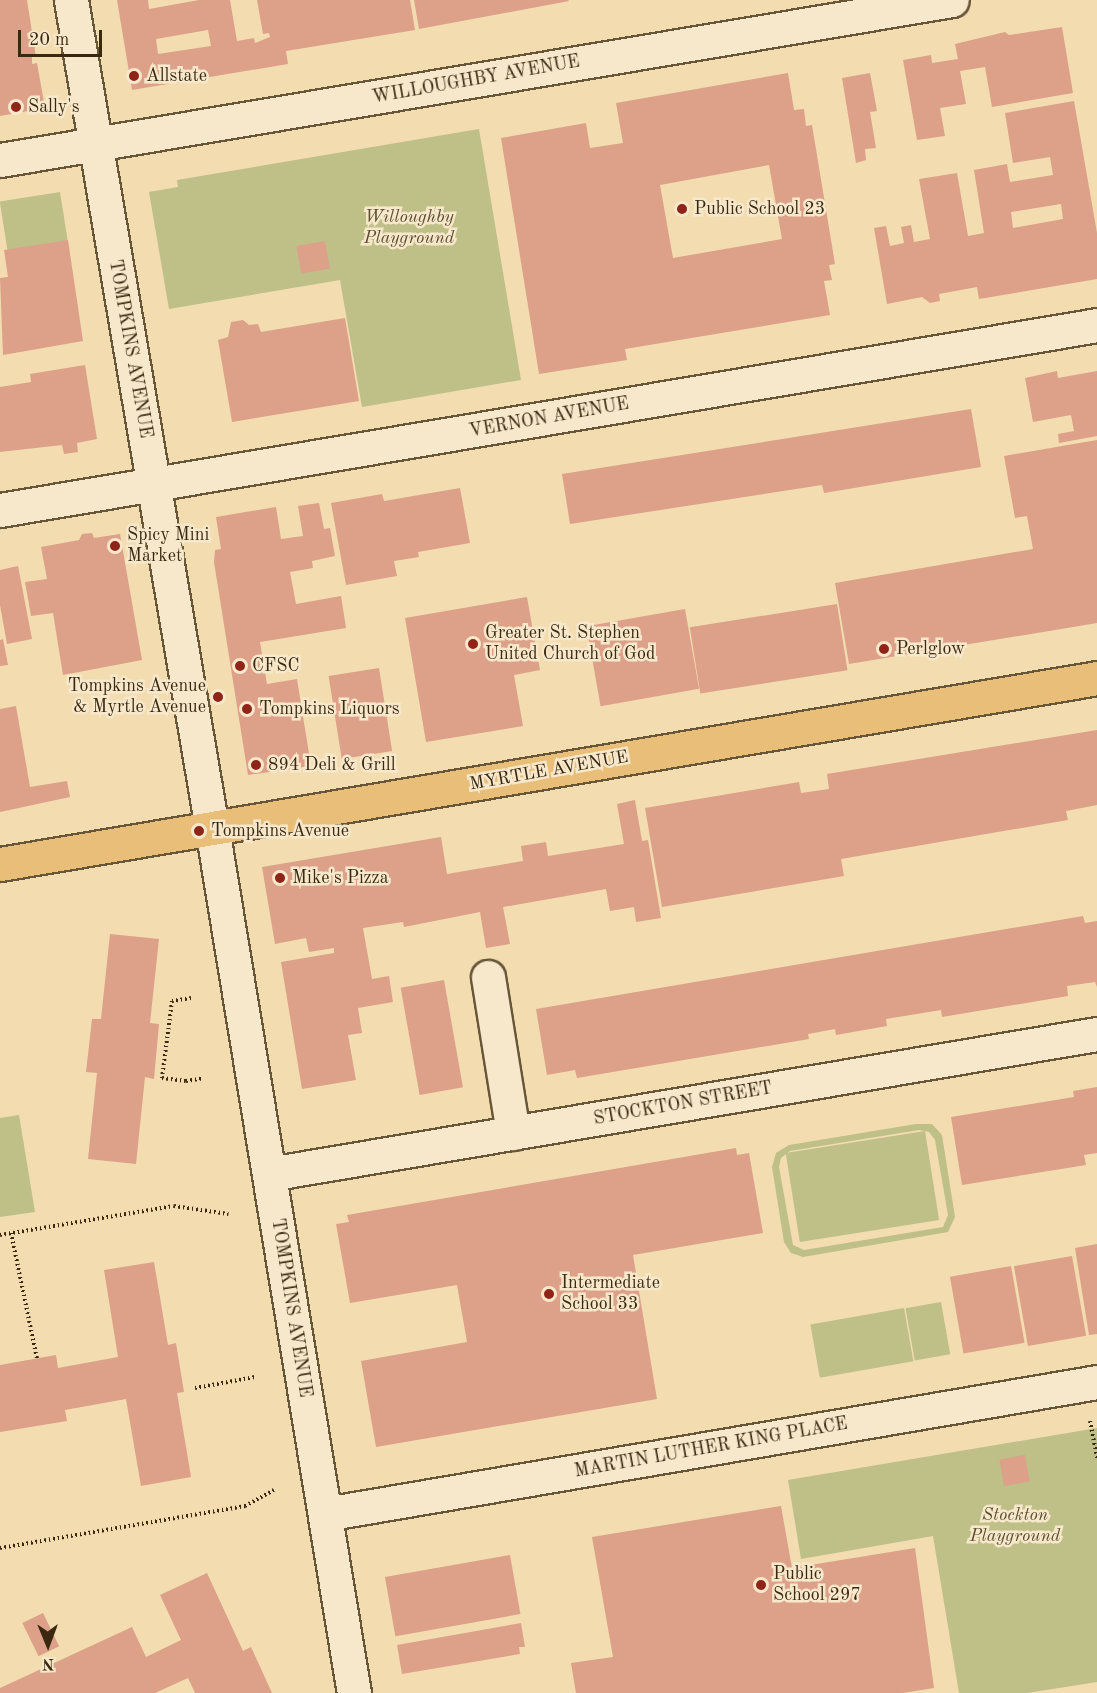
<!DOCTYPE html>
<html>
<head>
<meta charset="utf-8">
<style>
  body { margin:0 }
  #map { position:relative; width:1097px; height:1693px; overflow:hidden; background:#f2dcb0; font-family:"Old Standard TT",serif }
  div>[style] { position:absolute }
  .green>* { inset:0; background:#bfbf88; transform-origin:0 0 }
  .building>* { inset:0; background:#dca188; transform-origin:0 0 }
  .path>* { height:4px; margin-top:-2px; transform-origin:0; background:repeating-linear-gradient(90deg,#3a2910 0 1.5px,transparent 0 4.5px) }
  .roads { filter:drop-shadow(2px 0 #685638) drop-shadow(-2px 0 #685638) drop-shadow(0 2px #685638) drop-shadow(0 -2px #685638) }
  .minor>* { height:33px; margin:-16.5px; padding:0 16.5px; transform-origin:16.5px; border-radius:16.5px; background:#f7e8cc }
  .major>* { height:33px; margin:-16.5px; padding:0 16.5px; transform-origin:16.5px; border-radius:16.5px; background:#e9be78 }
  .dots>* { width:16px; height:16px; translate:-50% -50%; box-sizing:border-box; border:3px solid #f7e8cc; border-radius:50% }
  span { translate:-50% -50%; white-space:nowrap; text-align:center; line-height:1.15; -webkit-text-stroke:5px #f7e8cc; paint-order:stroke }
  .poi-label { font-size:18px; color:#3a2910 }
  .left { translate:0 -50%; text-align:left }
  .right { translate:-100% -50%; text-align:right }
  .street-label { font-size:18px; color:#3a2910 }
  .park-label { font-size:18px; color:#5b4e2e; font-style:italic }
  .north { position:absolute; left:18px; top:1615px; width:60px; height:60px; -webkit-text-stroke:4px #f7e8cc; paint-order:stroke; rotate:179deg; font-size:16px; font-weight:700; line-height:24px; text-align:center; color:#3a2910 }
  .north::after { content:''; display:block; margin:auto; width:21px; height:27px; background:#3a2910; clip-path:polygon(50% 0,100% 100%,50% 72%,0 100%) }
  .scale { position:absolute; left:18px; top:30px; width:84px; height:27px; box-sizing:border-box; border:3px solid #3a2910; border-top:0; padding-left:8px; font-size:18px; line-height:21px; white-space:nowrap; color:#3a2910; -webkit-text-stroke:4px #f7e8cc; paint-order:stroke }
</style>
</head>
<body>
<div id="map">
  <div class="green">
    <i style="clip-path:polygon(479px 129px,521px 380px,362px 407px,340px 280px,169px 309px,149px 192px,178px 187px,177px 180px)"></i>
    <i style="left:60px;top:192px;width:49px;height:61px;rotate:81deg"></i>
    <i style="clip-path:polygon(19px 1115px,35px 1212px,0 1217px,0 1118px)"></i>
    <i style="clip-path:polygon(evenodd,916px 1124px,932px 1124px,942px 1135px,955px 1217px,948px 1232px,803px 1257px,791px 1253px,784px 1242px,772px 1167px,776px 1153px,789px 1145px,916px 1124px,919px 1130px,929px 1132px,935px 1140px,948px 1215px,943px 1227px,804px 1250px,793px 1245px,779px 1167px,781px 1158px,790px 1151px,919px 1130px)"></i>
    <i style="left:925px;top:1131px;width:90px;height:141px;rotate:81deg"></i>
    <i style="left:941px;top:1302px;width:53px;height:36px;rotate:80deg"></i>
    <i style="left:904px;top:1308px;width:54px;height:95px;rotate:80deg"></i>
    <i style="clip-path:polygon(1097px 1428px,1097px 1682px,1027px 1693px,959px 1693px,933px 1536px,801px 1559px,788px 1480px)"></i>
  </div>
  <div class="building">
    <i style="clip-path:polygon(0 0,27px 0,32px 32px,27px 33px,28px 39px,33px 38px,36px 57px,32px 57px,32px 64px,37px 63px,45px 108px,0 116px)"></i>
    <i style="clip-path:polygon(evenodd,117px 0,148px 0,149px 9px,199px 0,230px 0,237px 41px,254px 38px,255px 43px,270px 37px,269px 33px,263px 34px,257px 0,410px 0,415px 30px,286px 51px,288px 64px,132px 90px,117px 0,208px 30px,211px 46px,158px 54px,156px 39px,208px 30px)"></i>
    <i style="clip-path:polygon(414px 0,568px 0,569px 1px,419px 29px)"></i>
    <i style="clip-path:polygon(1062px 27px,1073px 93px,992px 107px,985px 67px,960px 71px,966px 104px,940px 108px,945px 136px,917px 140px,903px 60px,931px 55px,932px 63px,958px 59px,955px 44px,1005px 32px,1009px 35px)"></i>
    <i style="clip-path:polygon(evenodd,788px 73px,794px 110px,804px 109px,806px 126px,812px 125px,835px 264px,829px 265px,832px 280px,824px 281px,830px 315px,625px 349px,627px 360px,539px 374px,501px 138px,586px 123px,590px 148px,623px 143px,616px 103px,788px 73px,769px 165px,782px 239px,673px 258px,660px 185px,769px 165px)"></i>
    <i style="clip-path:polygon(870px 73px,877px 111px,870px 112px,876px 148px,865px 149px,866px 160px,856px 163px,842px 78px)"></i>
    <i style="clip-path:polygon(evenodd,1074px 101px,1097px 233px,1097px 279px,979px 299px,977px 287px,939px 294px,940px 301px,930px 303px,922px 297px,887px 304px,874px 228px,886px 226px,890px 246px,904px 243px,901px 227px,911px 225px,914px 242px,930px 239px,919px 179px,957px 173px,968px 236px,984px 233px,974px 170px,1007px 164px,1010px 182px,1053px 175px,1050px 157px,1013px 163px,1005px 113px,1074px 101px,1061px 204px,1063px 219px,1013px 228px,1011px 212px,1061px 204px)"></i>
    <i style="clip-path:polygon(68px 240px,83px 341px,3px 355px,0 278px,8px 277px,4px 250px)"></i>
    <i style="left:325px;top:241px;width:28px;height:29px;rotate:80deg"></i>
    <i style="clip-path:polygon(345px 318px,359px 401px,232px 422px,218px 340px,228px 337px,231px 322px,243px 320px,249px 325px,258px 324px,261px 332px)"></i>
    <i style="clip-path:polygon(85px 365px,97px 439px,77px 443px,78px 452px,64px 454px,62px 445px,0 452px,0 387px,31px 382px,30px 374px)"></i>
    <i style="clip-path:polygon(1057px 371px,1058px 378px,1097px 371px,1097px 436px,1059px 443px,1058px 434px,1074px 431px,1071px 415px,1033px 422px,1025px 378px)"></i>
    <i style="clip-path:polygon(971px 409px,981px 467px,824px 493px,822px 485px,570px 524px,562px 474px)"></i>
    <i style="clip-path:polygon(1097px 440px,1097px 623px,849px 664px,835px 583px,1033px 549px,1027px 516px,1015px 518px,1004px 456px)"></i>
    <i style="clip-path:polygon(460px 488px,470px 543px,418px 552px,419px 557px,394px 561px,397px 576px,346px 585px,331px 503px,382px 494px,384px 501px)"></i>
    <i style="clip-path:polygon(319px 503px,324px 529px,330px 528px,335px 556px,312px 561px,313px 568px,290px 572px,296px 604px,341px 596px,346px 628px,260px 642px,267px 684px,297px 679px,311px 766px,248px 775px,214px 562px,215px 550px,221px 549px,216px 517px,276px 507px,281px 539px,303px 536px,298px 506px)"></i>
    <i style="clip-path:polygon(92px 533px,94px 538px,120px 534px,142px 660px,63px 675px,53px 613px,31px 616px,25px 582px,47px 579px,41px 547px,79px 540px,82px 534px)"></i>
    <i style="clip-path:polygon(18px 566px,32px 639px,7px 644px,0 605px,0 570px)"></i>
    <i style="clip-path:polygon(527px 597px,540px 670px,514px 675px,523px 726px,426px 742px,405px 618px)"></i>
    <i style="left:837px;top:604px;width:67px;height:149px;rotate:81deg"></i>
    <i style="left:685px;top:609px;width:81px;height:100px;rotate:80deg"></i>
    <i style="clip-path:polygon(3px 639px,8px 665px,0 666px,0 640px)"></i>
    <i style="left:379px;top:668px;width:84px;height:51px;rotate:81deg"></i>
    <i style="clip-path:polygon(16px 706px,30px 787px,67px 781px,70px 797px,0 812px,0 709px)"></i>
    <i style="clip-path:polygon(1097px 730px,1097px 805px,1066px 811px,1068px 820px,841px 859px,844px 876px,662px 907px,645px 808px,799px 782px,801px 793px,829px 789px,827px 774px)"></i>
    <i style="clip-path:polygon(635px 800px,642px 841px,648px 840px,661px 918px,636px 922px,634px 907px,610px 911px,606px 889px,503px 907px,510px 944px,486px 948px,480px 912px,404px 927px,403px 922px,363px 928px,372px 979px,389px 976px,393px 1002px,358px 1008px,362px 1033px,348px 1035px,356px 1080px,302px 1089px,281px 962px,334px 953px,334px 948px,309px 952px,306px 938px,275px 944px,262px 867px,441px 837px,447px 874px,523px 861px,521px 846px,546px 842px,548px 856px,599px 848px,624px 844px,617px 804px)"></i>
    <i style="clip-path:polygon(1083px 916px,1085px 923px,1097px 921px,1097px 987px,1095px 982px,1067px 986px,1068px 996px,942px 1017px,941px 1010px,886px 1019px,887px 1026px,836px 1035px,835px 1029px,808px 1034px,809px 1039px,577px 1078px,575px 1070px,547px 1075px,536px 1009px)"></i>
    <i style="clip-path:polygon(110px 934px,159px 939px,150px 1023px,159px 1024px,154px 1079px,145px 1077px,136px 1164px,88px 1159px,97px 1073px,86px 1072px,92px 1019px,101px 1019px)"></i>
    <i style="left:444px;top:980px;width:109px;height:44px;rotate:80deg"></i>
    <i style="clip-path:polygon(1097px 1087px,1097px 1153px,1084px 1155px,1086px 1165px,962px 1185px,951px 1117px,1074px 1097px,1073px 1091px)"></i>
    <i style="clip-path:polygon(736px 1148px,737px 1155px,749px 1153px,763px 1233px,633px 1255px,657px 1399px,376px 1447px,361px 1361px,467px 1342px,457px 1285px,350px 1303px,336px 1224px,349px 1222px,347px 1215px)"></i>
    <i style="clip-path:polygon(1097px 1244px,1097px 1334px,1089px 1335px,1075px 1248px)"></i>
    <i style="left:1072px;top:1256px;width:81px;height:59px;rotate:80deg"></i>
    <i style="clip-path:polygon(154px 1262px,168px 1345px,176px 1343px,184px 1392px,177px 1393px,191px 1477px,141px 1486px,126px 1399px,65px 1410px,67px 1421px,0 1432px,0 1365px,56px 1355px,58px 1368px,118px 1357px,104px 1270px)"></i>
    <i style="left:1011px;top:1266px;width:78px;height:62px;rotate:80deg"></i>
    <i style="left:1025px;top:1455px;width:27px;height:26px;rotate:80deg"></i>
    <i style="clip-path:polygon(781px 1506px,792px 1568px,915px 1548px,934px 1688px,903px 1693px,576px 1693px,571px 1663px,613px 1657px,592px 1537px)"></i>
    <i style="left:510px;top:1555px;width:60px;height:127px;rotate:80deg"></i>
    <i style="clip-path:polygon(207px 1573px,243px 1651px,251px 1647px,272px 1693px,195px 1693px,188px 1678px,155px 1693px,0 1693px,0 1688px,132px 1627px,146px 1657px,181px 1640px,160px 1595px)"></i>
    <i style="left:43px;top:1613px;width:37px;height:23px;rotate:64deg"></i>
    <i style="clip-path:polygon(521px 1623px,525px 1647px,519px 1647px,520px 1654px,402px 1674px,397px 1645px)"></i>
  </div>
  <div class="path">
    <i style="left:191px;top:998px;width:19px;rotate:171deg"></i>
    <i style="left:172px;top:1001px;width:78px;rotate:97.4deg"></i>
    <i style="left:162px;top:1078px;width:24px;rotate:7deg"></i>
    <i style="left:186px;top:1081px;width:18px;rotate:-9deg"></i>
    <i style="left:11px;top:1233px;width:128px;rotate:78.3deg"></i>
    <i style="left:0;top:1235px;width:176px;rotate:-9.5deg"></i>
    <i style="left:174px;top:1206px;width:55px;rotate:8.4deg"></i>
    <i style="left:195px;top:1388px;width:61px;rotate:-10.4deg"></i>
    <i style="left:1090px;top:1421px;width:38px;rotate:79deg"></i>
    <i style="left:0;top:1548px;width:249px;rotate:-9.7deg"></i>
    <i style="left:245px;top:1506px;width:33px;rotate:-29deg"></i>
  </div>
  <div class="roads">
    <div class="minor">
      <i style="left:71px;top:0;width:840px;rotate:80.34deg"></i>
      <i style="left:212px;top:828px;width:877px;rotate:80.68deg"></i>
      <i style="left:0;top:160px;width:965px;rotate:-9.54deg"></i>
      <i style="left:0;top:510px;width:1112px;rotate:-9.57deg"></i>
      <i style="left:488px;top:977px;width:158px;rotate:80.9deg"></i>
      <i style="left:269px;top:1174px;width:840px;rotate:-9.6deg"></i>
      <i style="left:325px;top:1514px;width:783px;rotate:-9.7deg"></i>
    </div>
    <div class="major">
      <i style="left:0;top:864px;width:1113px;rotate:-9.62deg"></i>
    </div>
  </div>
  <div class="dots">
    <i style="left:134px;top:76px;background:#8f2418"></i>
    <i style="left:16px;top:107px;background:#8f2418"></i>
    <i style="left:682px;top:209px;background:#8f2418"></i>
    <i style="left:115px;top:546px;background:#8f2418"></i>
    <i style="left:473px;top:644px;background:#8f2418"></i>
    <i style="left:884px;top:649px;background:#8f2418"></i>
    <i style="left:240px;top:666px;background:#8f2418"></i>
    <i style="left:218px;top:697px;background:#8f2418"></i>
    <i style="left:247px;top:709px;background:#8f2418"></i>
    <i style="left:256px;top:765px;background:#8f2418"></i>
    <i style="left:199px;top:831px;background:#8f2418"></i>
    <i style="left:280px;top:878px;background:#8f2418"></i>
    <i style="left:549px;top:1294px;background:#8f2418"></i>
    <i style="left:761px;top:1585px;background:#8f2418"></i>
  </div>
  <div class="poi-label">
    <span class="left" style="left:146px;top:76px">Allstate</span>
    <span class="left" style="left:28px;top:107px">Sally's</span>
    <span class="left" style="left:694px;top:209px">Public School 23</span>
    <span class="left" style="left:127px;top:546px">Spicy Mini<br>Market</span>
    <span class="left" style="left:485px;top:644px">Greater St. Stephen<br>United Church of God</span>
    <span class="left" style="left:896px;top:649px">Perlglow</span>
    <span class="left" style="left:252px;top:666px">CFSC</span>
    <span class="right" style="left:206px;top:697px">Tompkins Avenue<br>&amp; Myrtle Avenue</span>
    <span class="left" style="left:259px;top:709px">Tompkins Liquors</span>
    <span class="left" style="left:268px;top:765px">894 Deli &amp; Grill</span>
    <span class="left" style="left:211px;top:831px">Tompkins Avenue</span>
    <span class="left" style="left:292px;top:878px">Mike's Pizza</span>
    <span class="left" style="left:561px;top:1294px">Intermediate<br>School 33</span>
    <span class="left" style="left:773px;top:1585px">Public<br>School 297</span>
  </div>
  <div class="street-label">
    <span style="left:476px;top:80px;rotate:-10deg">WILLOUGHBY AVENUE</span>
    <span style="left:130px;top:349px;rotate:80deg">TOMPKINS AVENUE</span>
    <span style="left:549px;top:418px;rotate:-10deg">VERNON AVENUE</span>
    <span style="left:549px;top:771px;rotate:-10deg">MYRTLE AVENUE</span>
    <span style="left:683px;top:1104px;rotate:-10deg">STOCKTON STREET</span>
    <span style="left:291px;top:1308px;rotate:81deg">TOMPKINS AVENUE</span>
    <span style="left:711px;top:1448px;rotate:-10deg">MARTIN LUTHER KING PLACE</span>
  </div>
  <div class="park-label">
    <span style="left:409px;top:228px">Willoughby<br>Playground</span>
    <span style="left:1015px;top:1526px">Stockton<br>Playground</span>
  </div>
  <div class="north">N</div>
  <div class="scale">20 m</div>
</div>
</body>
</html>
